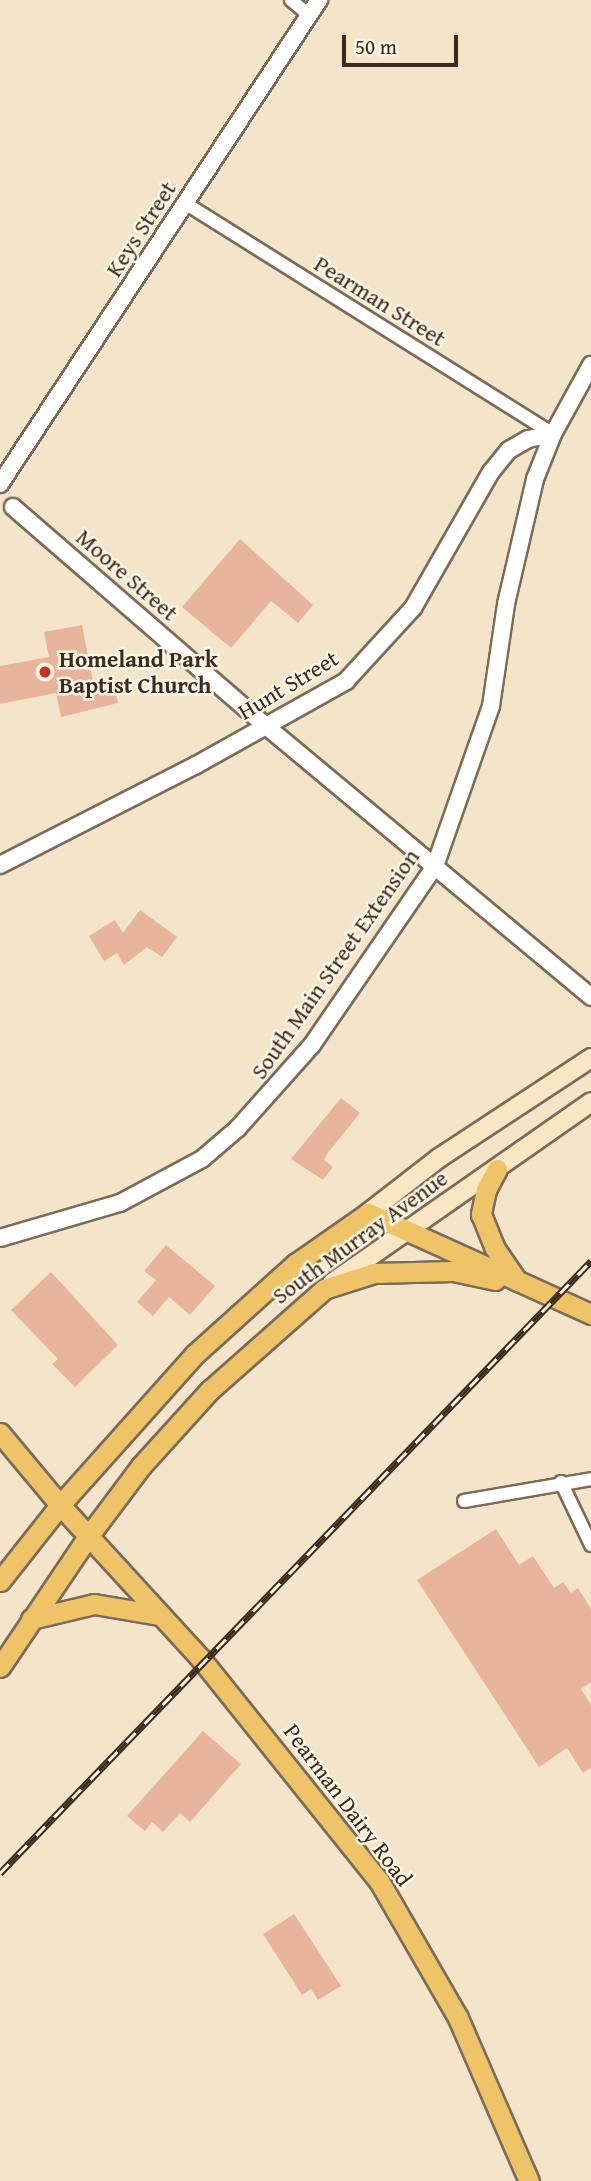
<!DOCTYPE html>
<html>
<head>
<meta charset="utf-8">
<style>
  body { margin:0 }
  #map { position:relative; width:591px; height:2181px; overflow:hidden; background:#f4e4c9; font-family:"Gentium Book Plus",serif }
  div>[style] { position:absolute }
  .building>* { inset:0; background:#e8b59c }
  .roads { filter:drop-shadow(2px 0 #7c6b5a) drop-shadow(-2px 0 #7c6b5a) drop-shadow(0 2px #7c6b5a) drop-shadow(0 -2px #7c6b5a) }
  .minor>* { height:12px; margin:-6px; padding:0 6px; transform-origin:6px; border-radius:6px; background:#fff }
  .tertiary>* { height:16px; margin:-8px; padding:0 8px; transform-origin:8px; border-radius:8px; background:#fff }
  .secondary>* { height:18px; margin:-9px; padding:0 9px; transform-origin:9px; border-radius:9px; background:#f9e7c3 }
  .primary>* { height:19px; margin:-9.5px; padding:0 9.5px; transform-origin:9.5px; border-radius:9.5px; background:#efc469 }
  .trunk>* { height:19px; margin:-9.5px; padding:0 9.5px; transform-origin:9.5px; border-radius:9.5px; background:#efc469 }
  .rail>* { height:7px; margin-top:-3.5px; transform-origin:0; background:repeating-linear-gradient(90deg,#fcf5e5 0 13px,#3b2a1e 0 26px); box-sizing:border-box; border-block:2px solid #3b2a1e }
  .dots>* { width:19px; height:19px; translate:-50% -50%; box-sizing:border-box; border:4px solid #fcf5e5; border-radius:50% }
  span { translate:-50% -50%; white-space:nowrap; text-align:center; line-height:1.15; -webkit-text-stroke:5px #fcf5e5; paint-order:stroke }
  .street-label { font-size:23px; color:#3b2a1e }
  .poi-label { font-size:23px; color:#3b2a1e; font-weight:700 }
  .left { translate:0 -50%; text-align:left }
  .scale { position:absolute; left:342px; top:35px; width:116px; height:32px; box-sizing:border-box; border:4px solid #3b2a1e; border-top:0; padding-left:9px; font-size:21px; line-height:24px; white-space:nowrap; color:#3b2a1e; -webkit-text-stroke:5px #fcf5e5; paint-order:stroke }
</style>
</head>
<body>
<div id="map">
  <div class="building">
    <i style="clip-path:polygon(240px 539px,313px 605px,298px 623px,271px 601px,231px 648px,182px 607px)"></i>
    <i style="clip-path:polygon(82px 625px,93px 682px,113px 678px,118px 703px,61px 717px,56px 693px,0 704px,0 666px,49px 657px,44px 632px)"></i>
    <i style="clip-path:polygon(140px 910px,177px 937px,162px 957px,147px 947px,124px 965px,117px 953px,104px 961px,89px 936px,115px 920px,123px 933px)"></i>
    <i style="clip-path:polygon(341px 1098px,360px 1113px,327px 1154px,324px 1160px,333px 1167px,323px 1180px,291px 1159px)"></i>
    <i style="clip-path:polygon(166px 1245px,215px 1286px,190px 1315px,169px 1297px,153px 1316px,137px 1302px,156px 1280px,144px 1271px)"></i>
    <i style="clip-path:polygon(51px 1272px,118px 1345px,75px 1387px,52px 1364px,58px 1359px,11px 1310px)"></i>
    <i style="clip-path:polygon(496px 1529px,519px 1565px,533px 1556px,554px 1588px,563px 1582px,571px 1593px,578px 1588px,591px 1609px,591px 1682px,581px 1689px,591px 1705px,591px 1768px,583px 1773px,567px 1748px,539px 1767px,417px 1580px)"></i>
    <i style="clip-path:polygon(203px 1731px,241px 1764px,190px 1822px,180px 1813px,163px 1832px,152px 1822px,145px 1831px,127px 1816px)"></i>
    <i style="clip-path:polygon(294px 1914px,341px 1986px,318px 2000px,311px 1989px,302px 1995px,263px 1934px)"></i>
  </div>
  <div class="roads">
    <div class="minor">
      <i style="left:291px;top:0;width:23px;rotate:40deg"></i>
      <i style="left:185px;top:203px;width:434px;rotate:32.1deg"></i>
      <i style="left:561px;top:1482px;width:70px;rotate:64.5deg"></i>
      <i style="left:464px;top:1501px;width:129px;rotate:-9.8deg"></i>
    </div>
    <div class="tertiary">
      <i style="left:0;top:484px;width:580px;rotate:-56.61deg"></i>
      <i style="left:13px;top:507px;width:335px;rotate:40.9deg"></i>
      <i style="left:266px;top:726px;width:423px;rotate:39.8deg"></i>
      <i style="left:0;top:865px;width:220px;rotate:-27deg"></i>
      <i style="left:196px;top:765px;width:172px;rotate:-29.2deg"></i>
      <i style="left:346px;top:681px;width:99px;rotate:-47.5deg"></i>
      <i style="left:413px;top:608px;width:157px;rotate:-60.2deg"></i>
      <i style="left:491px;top:472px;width:28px;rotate:-51deg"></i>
      <i style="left:509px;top:450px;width:22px;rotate:-30deg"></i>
      <i style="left:528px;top:439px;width:25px;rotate:-11deg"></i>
      <i style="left:0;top:1238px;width:125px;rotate:-16.3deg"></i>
      <i style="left:120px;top:1203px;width:93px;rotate:-28.2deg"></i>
      <i style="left:202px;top:1159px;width:48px;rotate:-40.7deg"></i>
      <i style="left:238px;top:1128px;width:111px;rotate:-48.3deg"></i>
      <i style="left:312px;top:1045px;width:217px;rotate:-55.5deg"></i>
      <i style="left:435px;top:866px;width:170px;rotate:-70.7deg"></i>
      <i style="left:491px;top:706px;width:103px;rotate:-81.6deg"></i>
      <i style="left:506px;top:604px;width:128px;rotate:-76.9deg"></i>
      <i style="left:535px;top:479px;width:48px;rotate:-68.2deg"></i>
      <i style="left:553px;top:434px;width:79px;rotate:-61.2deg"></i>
    </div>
    <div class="secondary">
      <i style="left:368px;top:1213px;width:90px;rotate:-37.8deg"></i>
      <i style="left:439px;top:1158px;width:182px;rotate:-33.3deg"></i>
      <i style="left:332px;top:1283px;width:316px;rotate:-34.9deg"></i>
    </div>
    <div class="primary">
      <i style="left:497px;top:1169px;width:24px;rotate:118deg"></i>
      <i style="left:486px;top:1190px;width:25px;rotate:102deg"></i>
      <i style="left:481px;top:1214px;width:35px;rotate:68deg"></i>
      <i style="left:494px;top:1247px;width:41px;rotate:55.9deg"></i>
      <i style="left:0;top:1433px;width:94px;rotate:50.2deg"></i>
      <i style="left:60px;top:1505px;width:203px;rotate:-48.2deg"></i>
      <i style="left:195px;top:1354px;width:135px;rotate:-42deg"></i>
      <i style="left:295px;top:1264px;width:89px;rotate:-34.9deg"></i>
      <i style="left:368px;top:1213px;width:245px;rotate:24.4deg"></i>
      <i style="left:87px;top:1538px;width:90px;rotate:-53.1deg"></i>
      <i style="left:141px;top:1466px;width:103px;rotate:-47.8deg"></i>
      <i style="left:210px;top:1390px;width:152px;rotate:-41.5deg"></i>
      <i style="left:324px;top:1289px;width:52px;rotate:-17.7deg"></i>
      <i style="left:374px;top:1273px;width:79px;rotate:-1.5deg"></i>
      <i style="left:453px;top:1271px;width:43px;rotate:12.1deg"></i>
    </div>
    <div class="trunk">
      <i style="left:0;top:1581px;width:97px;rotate:-51.7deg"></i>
      <i style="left:60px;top:1505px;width:209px;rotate:47.5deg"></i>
      <i style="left:201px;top:1659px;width:285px;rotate:51.3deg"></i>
      <i style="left:379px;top:1881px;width:158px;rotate:60deg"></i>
      <i style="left:458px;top:2018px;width:178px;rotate:66.5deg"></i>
      <i style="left:31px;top:1619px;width:65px;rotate:-13.4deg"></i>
      <i style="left:94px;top:1604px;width:67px;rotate:9.5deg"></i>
      <i style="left:0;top:1667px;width:156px;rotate:-56deg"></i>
    </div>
  </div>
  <div class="rail">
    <i style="left:0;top:1873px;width:851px;rotate:-46deg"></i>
  </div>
  <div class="dots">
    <i style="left:45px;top:672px;background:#c8321e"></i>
  </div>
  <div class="street-label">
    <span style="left:141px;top:229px;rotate:-57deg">Keys Street</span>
    <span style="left:380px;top:301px;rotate:32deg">Pearman Street</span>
    <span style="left:127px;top:575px;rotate:41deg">Moore Street</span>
    <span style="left:288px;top:685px;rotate:-31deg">Hunt Street</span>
    <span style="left:335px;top:964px;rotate:-55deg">South Main Street Extension</span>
    <span style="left:360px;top:1237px;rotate:-36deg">South Murray Avenue</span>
    <span style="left:348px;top:1805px;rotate:53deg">Pearman Dairy Road</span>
  </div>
  <div class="poi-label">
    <span class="left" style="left:59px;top:672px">Homeland Park<br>Baptist Church</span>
  </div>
  <div class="scale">50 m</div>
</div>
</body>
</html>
